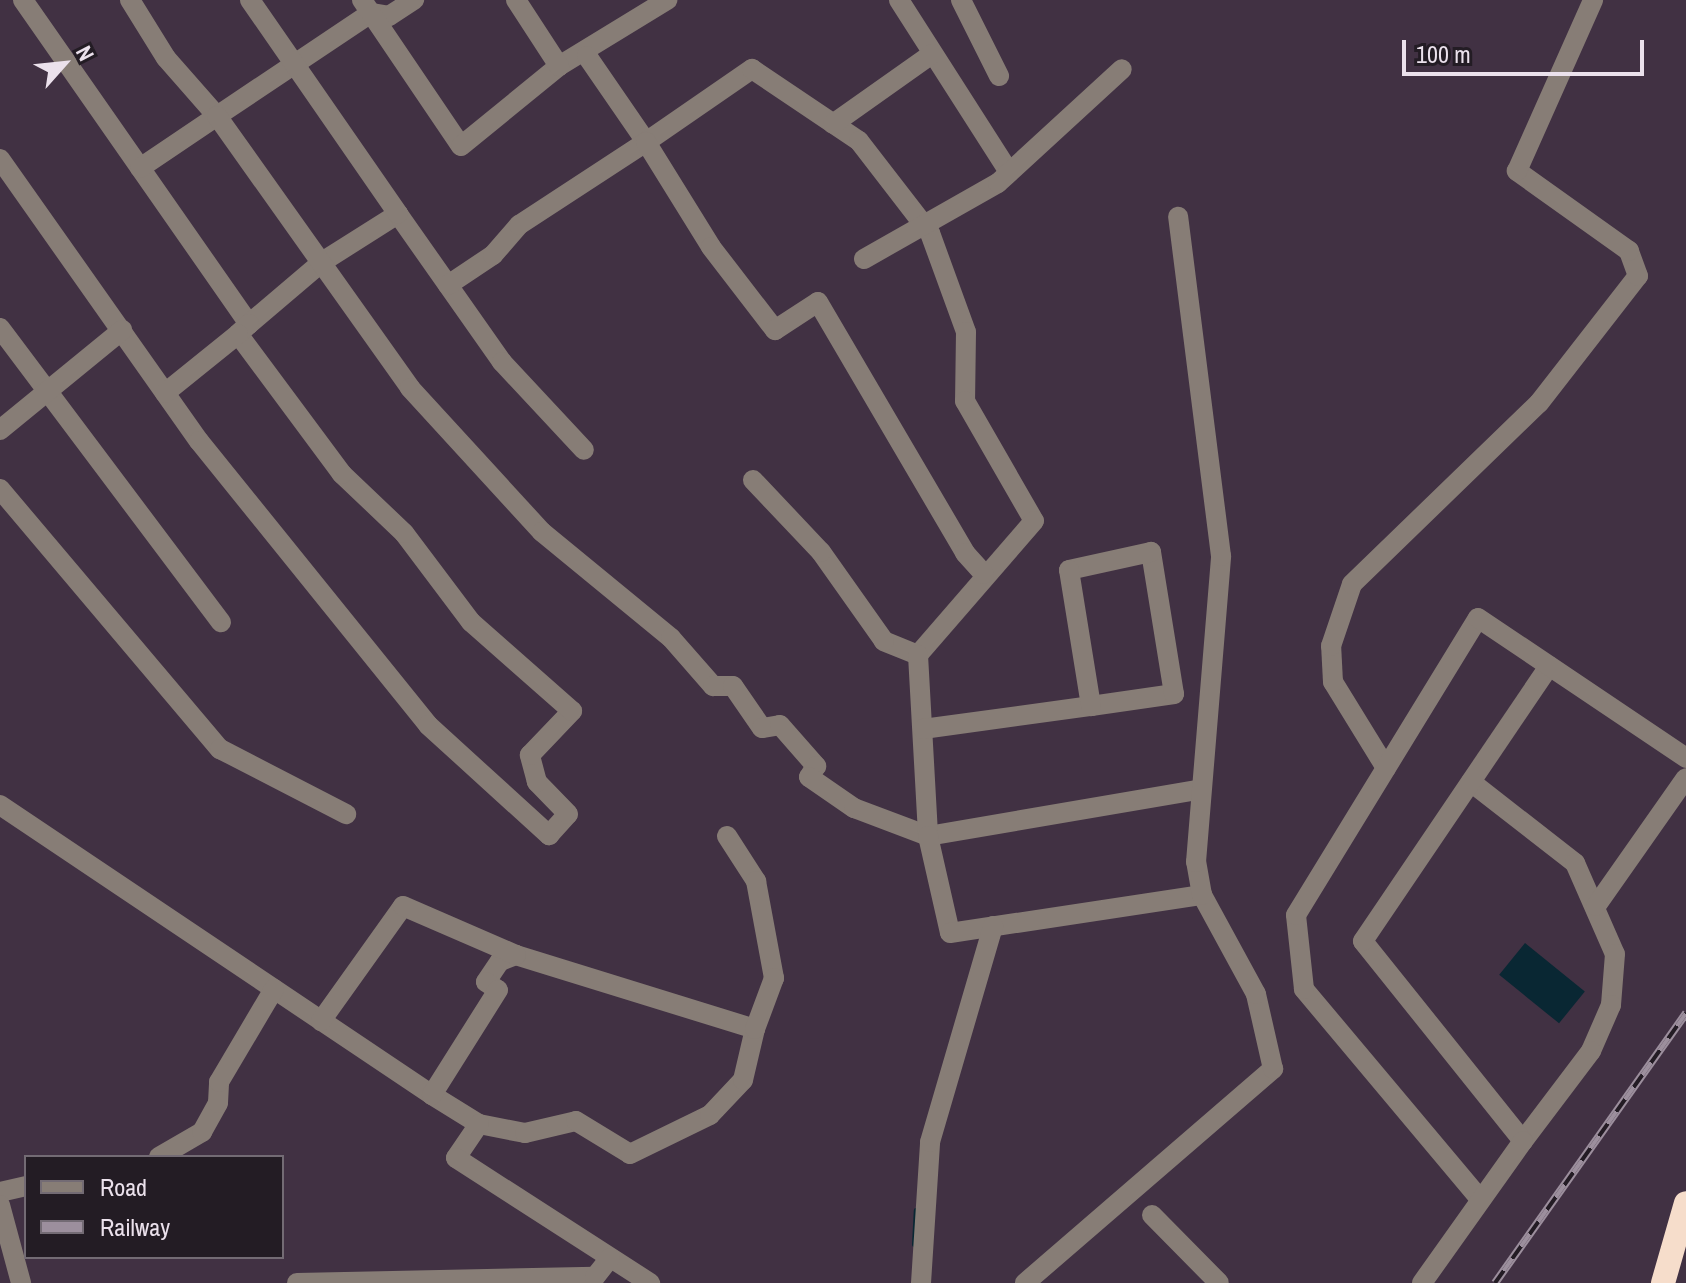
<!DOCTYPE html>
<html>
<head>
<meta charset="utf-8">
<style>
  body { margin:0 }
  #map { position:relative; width:1686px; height:1283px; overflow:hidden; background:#413143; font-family:"Archivo Narrow",sans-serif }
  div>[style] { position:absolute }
  .water>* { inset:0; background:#092733; transform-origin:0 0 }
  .stream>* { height:5px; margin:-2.5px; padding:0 2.5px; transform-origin:2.5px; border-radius:2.5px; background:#092733 }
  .minor>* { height:20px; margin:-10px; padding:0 10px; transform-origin:10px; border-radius:10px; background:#877d76 }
  .highway>* { height:24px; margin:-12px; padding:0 12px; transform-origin:12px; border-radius:12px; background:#f6ddcb }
  .rail>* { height:8px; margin-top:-4px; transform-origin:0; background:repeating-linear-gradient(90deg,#231c24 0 15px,#9c8f9d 0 30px); box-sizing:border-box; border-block:2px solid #9c8f9d }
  span { translate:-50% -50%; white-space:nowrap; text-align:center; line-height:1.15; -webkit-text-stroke:6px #231c24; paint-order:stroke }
  .legend { position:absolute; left:24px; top:1155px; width:260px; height:104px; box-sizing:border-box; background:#231c24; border:2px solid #736b74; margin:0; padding:10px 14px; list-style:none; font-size:24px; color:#ebe1ec }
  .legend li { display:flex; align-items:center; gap:16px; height:40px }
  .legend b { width:40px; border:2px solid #736b74 }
  .north { position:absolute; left:24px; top:24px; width:80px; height:80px; -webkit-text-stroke:6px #231c24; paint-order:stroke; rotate:63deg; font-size:22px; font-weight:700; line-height:32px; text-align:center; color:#ebe1ec }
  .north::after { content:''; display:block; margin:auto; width:28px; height:36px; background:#ebe1ec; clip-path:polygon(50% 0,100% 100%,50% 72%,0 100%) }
  .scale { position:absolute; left:1402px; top:40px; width:242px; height:36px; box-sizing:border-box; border:4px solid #ebe1ec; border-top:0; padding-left:10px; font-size:24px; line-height:28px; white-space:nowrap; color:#ebe1ec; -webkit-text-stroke:6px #231c24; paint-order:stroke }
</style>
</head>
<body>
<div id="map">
  <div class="water">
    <i style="left:1525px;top:943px;width:77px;height:41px;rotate:39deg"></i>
  </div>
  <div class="stream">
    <i style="left:914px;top:1244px;width:34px;rotate:-87deg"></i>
  </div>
  <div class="minor">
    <i style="left:23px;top:0;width:395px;rotate:55.1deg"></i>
    <i style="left:249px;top:324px;width:96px;rotate:-40.3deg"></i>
    <i style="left:322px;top:262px;width:90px;rotate:-32.3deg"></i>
    <i style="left:398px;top:214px;width:181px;rotate:54.9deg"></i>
    <i style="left:502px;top:362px;width:120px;rotate:47deg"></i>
    <i style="left:130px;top:0;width:68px;rotate:58.2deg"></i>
    <i style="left:166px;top:58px;width:77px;rotate:48.7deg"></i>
    <i style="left:217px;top:116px;width:185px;rotate:-33.8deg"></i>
    <i style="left:371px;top:13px;width:18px;rotate:9deg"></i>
    <i style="left:389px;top:16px;width:30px;rotate:-33deg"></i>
    <i style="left:250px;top:0;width:260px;rotate:55.3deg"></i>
    <i style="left:362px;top:0;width:176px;rotate:55.9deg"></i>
    <i style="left:461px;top:146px;width:127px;rotate:-39.2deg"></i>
    <i style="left:559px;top:66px;width:127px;rotate:-31.4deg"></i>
    <i style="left:516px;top:0;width:79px;rotate:56.9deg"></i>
    <i style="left:899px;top:0;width:204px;rotate:57.4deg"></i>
    <i style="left:961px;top:0;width:85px;rotate:63.4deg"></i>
    <i style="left:587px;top:56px;width:104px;rotate:55.5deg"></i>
    <i style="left:646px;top:142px;width:129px;rotate:-34.6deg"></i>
    <i style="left:752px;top:69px;width:129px;rotate:33.9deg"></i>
    <i style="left:859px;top:141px;width:116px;rotate:52.3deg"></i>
    <i style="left:930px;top:233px;width:105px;rotate:70deg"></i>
    <i style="left:966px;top:332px;width:69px;rotate:90.8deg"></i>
    <i style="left:965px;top:401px;width:138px;rotate:60.1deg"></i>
    <i style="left:1034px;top:521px;width:177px;rotate:130.9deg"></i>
    <i style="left:918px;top:655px;width:37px;rotate:-158deg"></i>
    <i style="left:884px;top:641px;width:109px;rotate:-125.3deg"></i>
    <i style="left:821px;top:552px;width:99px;rotate:-133.4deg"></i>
    <i style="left:833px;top:124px;width:121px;rotate:-35.3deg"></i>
    <i style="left:0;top:159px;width:345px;rotate:54.8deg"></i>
    <i style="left:199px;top:441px;width:365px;rotate:51.1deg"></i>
    <i style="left:428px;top:725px;width:164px;rotate:42.3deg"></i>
    <i style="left:549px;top:835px;width:28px;rotate:-48deg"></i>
    <i style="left:568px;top:814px;width:45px;rotate:-134.1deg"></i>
    <i style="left:537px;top:782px;width:28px;rotate:-105deg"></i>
    <i style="left:530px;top:755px;width:61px;rotate:-46.3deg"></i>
    <i style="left:572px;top:711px;width:135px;rotate:-138.6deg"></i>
    <i style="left:471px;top:622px;width:111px;rotate:-127deg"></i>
    <i style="left:404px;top:533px;width:86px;rotate:-136.4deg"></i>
    <i style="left:342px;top:474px;width:174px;rotate:-126.6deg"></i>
    <i style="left:238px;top:334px;width:15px;rotate:-42deg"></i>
    <i style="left:140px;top:168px;width:93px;rotate:-34deg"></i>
    <i style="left:217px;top:116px;width:334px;rotate:54.6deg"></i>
    <i style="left:410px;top:388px;width:195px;rotate:47.5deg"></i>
    <i style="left:542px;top:532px;width:167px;rotate:39.4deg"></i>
    <i style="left:671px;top:638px;width:64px;rotate:48.8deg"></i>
    <i style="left:713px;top:686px;width:20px"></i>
    <i style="left:733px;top:686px;width:51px;rotate:55.4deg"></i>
    <i style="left:762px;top:728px;width:18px;rotate:-9deg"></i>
    <i style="left:780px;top:725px;width:55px;rotate:48.7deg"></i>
    <i style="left:816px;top:766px;width:13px;rotate:122deg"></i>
    <i style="left:809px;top:777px;width:55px;rotate:34.6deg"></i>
    <i style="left:854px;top:808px;width:79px;rotate:20.7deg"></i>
    <i style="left:928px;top:836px;width:272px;rotate:-9.7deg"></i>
    <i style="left:864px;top:259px;width:154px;rotate:-29.6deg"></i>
    <i style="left:998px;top:183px;width:168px;rotate:-42.6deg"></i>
    <i style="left:448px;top:285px;width:54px;rotate:-33.7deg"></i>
    <i style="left:493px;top:255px;width:40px;rotate:-49deg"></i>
    <i style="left:519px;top:225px;width:152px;rotate:-33.2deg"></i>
    <i style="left:646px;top:142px;width:123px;rotate:58.2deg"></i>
    <i style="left:711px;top:247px;width:105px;rotate:52.4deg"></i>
    <i style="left:775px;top:330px;width:51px;rotate:-33.1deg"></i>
    <i style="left:818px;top:302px;width:291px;rotate:59.6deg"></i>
    <i style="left:965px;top:553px;width:28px;rotate:48deg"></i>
    <i style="left:0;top:328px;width:368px;rotate:53.1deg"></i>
    <i style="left:165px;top:393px;width:94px;rotate:-38.9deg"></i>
    <i style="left:0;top:430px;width:158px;rotate:-39.3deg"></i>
    <i style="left:0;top:489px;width:341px;rotate:49.8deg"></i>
    <i style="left:220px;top:749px;width:142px;rotate:27.3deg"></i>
    <i style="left:918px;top:655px;width:181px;rotate:86.8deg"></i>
    <i style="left:928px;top:836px;width:99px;rotate:77.2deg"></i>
    <i style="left:950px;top:933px;width:255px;rotate:-8.6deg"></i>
    <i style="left:923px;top:729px;width:170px;rotate:-7.8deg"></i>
    <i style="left:1091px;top:706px;width:84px;rotate:-8.2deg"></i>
    <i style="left:1174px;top:694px;width:144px;rotate:-99.2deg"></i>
    <i style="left:1151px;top:552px;width:84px;rotate:167.6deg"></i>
    <i style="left:1069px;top:570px;width:138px;rotate:80.8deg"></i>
    <i style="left:1386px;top:768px;width:101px;rotate:-121.6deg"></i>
    <i style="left:1333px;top:682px;width:36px;rotate:-93deg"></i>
    <i style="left:1331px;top:646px;width:65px;rotate:-71.3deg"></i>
    <i style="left:1352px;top:584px;width:260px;rotate:-44.1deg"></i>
    <i style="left:1539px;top:403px;width:161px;rotate:-52.1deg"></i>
    <i style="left:1638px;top:276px;width:27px;rotate:-110deg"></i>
    <i style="left:1629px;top:251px;width:138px;rotate:-144.5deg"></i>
    <i style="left:1517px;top:171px;width:187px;rotate:-66deg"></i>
    <i style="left:1471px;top:782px;width:132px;rotate:37.9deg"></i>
    <i style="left:1575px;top:863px;width:99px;rotate:66.3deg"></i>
    <i style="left:1615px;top:954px;width:51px;rotate:94.5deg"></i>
    <i style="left:1611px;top:1005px;width:50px;rotate:113.5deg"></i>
    <i style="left:1591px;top:1051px;width:113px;rotate:127.1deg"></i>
    <i style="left:1523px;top:1141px;width:256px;rotate:-128.7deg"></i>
    <i style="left:1363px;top:941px;width:332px;rotate:-55.9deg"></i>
    <i style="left:0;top:805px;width:520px;rotate:33.87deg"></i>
    <i style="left:432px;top:1095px;width:55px;rotate:31.7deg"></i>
    <i style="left:479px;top:1124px;width:47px;rotate:11.1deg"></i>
    <i style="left:525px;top:1133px;width:52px;rotate:-13.2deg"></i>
    <i style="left:576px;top:1121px;width:63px;rotate:31.4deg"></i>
    <i style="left:630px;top:1154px;width:89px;rotate:-26deg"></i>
    <i style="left:710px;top:1115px;width:48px;rotate:-46.7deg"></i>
    <i style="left:743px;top:1080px;width:52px;rotate:-76.8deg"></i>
    <i style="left:755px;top:1029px;width:250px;rotate:-162.8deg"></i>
    <i style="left:516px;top:955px;width:17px;rotate:159deg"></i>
    <i style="left:500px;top:961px;width:25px;rotate:124deg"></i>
    <i style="left:486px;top:982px;width:14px;rotate:34deg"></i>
    <i style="left:498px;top:990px;width:124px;rotate:122.2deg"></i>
    <i style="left:727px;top:836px;width:54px;rotate:57.2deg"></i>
    <i style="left:756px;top:881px;width:99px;rotate:79.5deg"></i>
    <i style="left:774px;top:978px;width:54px;rotate:110.4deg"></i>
    <i style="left:1596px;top:906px;width:156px;rotate:-54.9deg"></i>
    <i style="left:321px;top:1021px;width:141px;rotate:-54.5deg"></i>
    <i style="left:403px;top:906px;width:123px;rotate:23.4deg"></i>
    <i style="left:479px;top:1124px;width:41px;rotate:124.1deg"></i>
    <i style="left:456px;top:1158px;width:231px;rotate:32.8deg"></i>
    <i style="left:159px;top:1157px;width:50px;rotate:-30.2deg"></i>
    <i style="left:202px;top:1132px;width:33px;rotate:-61deg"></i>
    <i style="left:218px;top:1103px;width:21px;rotate:-87deg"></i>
    <i style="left:219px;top:1082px;width:108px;rotate:-59.4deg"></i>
    <i style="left:0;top:1192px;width:27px;rotate:-13deg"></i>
    <i style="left:1480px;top:1199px;width:274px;rotate:-130deg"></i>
    <i style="left:1304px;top:989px;width:74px;rotate:-96.2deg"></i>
    <i style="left:1296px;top:915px;width:348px;rotate:-58.5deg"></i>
    <i style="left:1478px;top:618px;width:251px;rotate:33.9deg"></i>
    <i style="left:0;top:1205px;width:81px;rotate:74.9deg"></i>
    <i style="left:1152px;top:1215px;width:95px;rotate:45.4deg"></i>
    <i style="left:297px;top:1283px;width:298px;rotate:-1.2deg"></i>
    <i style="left:595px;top:1277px;width:24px;rotate:-52deg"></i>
    <i style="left:921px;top:1283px;width:141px;rotate:-86.3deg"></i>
    <i style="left:930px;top:1142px;width:225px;rotate:-73.7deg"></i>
    <i style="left:1025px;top:1283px;width:328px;rotate:-40.8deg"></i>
    <i style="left:1273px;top:1069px;width:77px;rotate:-102.8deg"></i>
    <i style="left:1256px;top:994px;width:113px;rotate:-118.6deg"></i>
    <i style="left:1202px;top:895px;width:34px;rotate:-100deg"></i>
    <i style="left:1196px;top:862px;width:307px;rotate:-85.3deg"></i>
    <i style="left:1221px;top:556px;width:342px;rotate:-97.2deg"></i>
    <i style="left:1422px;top:1283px;width:174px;rotate:-54.6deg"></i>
  </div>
  <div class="highway">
    <i style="left:1663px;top:1283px;width:83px;rotate:-74deg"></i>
  </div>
  <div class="rail">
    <i style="left:1495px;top:1283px;width:331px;rotate:-54.7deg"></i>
  </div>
  <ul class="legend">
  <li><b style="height:10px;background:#877d76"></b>Road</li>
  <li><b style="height:10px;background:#9c8f9d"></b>Railway</li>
  </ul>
  <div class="north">N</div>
  <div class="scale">100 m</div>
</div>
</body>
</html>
